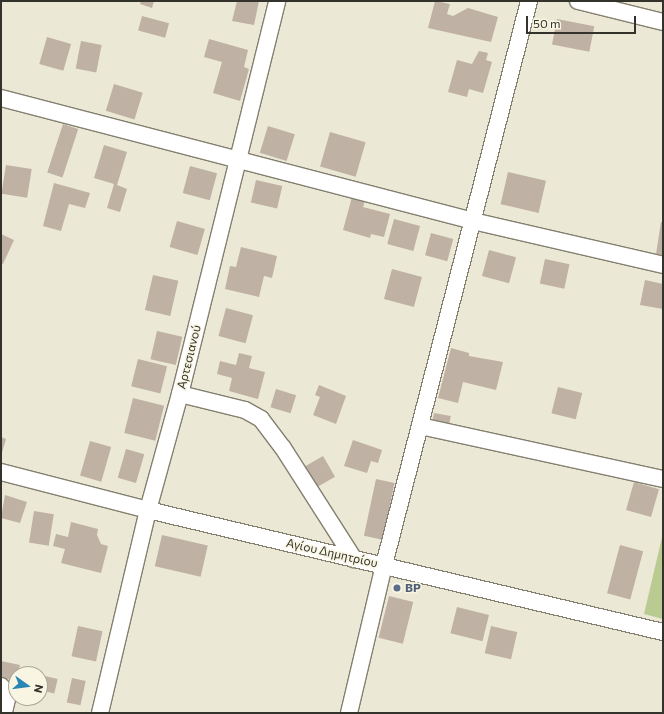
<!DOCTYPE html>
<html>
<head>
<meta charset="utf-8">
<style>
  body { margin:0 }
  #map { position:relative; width:664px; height:714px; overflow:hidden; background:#ece8d6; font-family:Commissioner,sans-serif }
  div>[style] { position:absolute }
  .green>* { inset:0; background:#b9ca93 }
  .building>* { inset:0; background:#bfb1a4; transform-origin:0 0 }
  .roads { filter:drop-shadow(1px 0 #847f6f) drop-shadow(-1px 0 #847f6f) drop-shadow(0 1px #847f6f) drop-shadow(0 -1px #847f6f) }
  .minor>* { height:16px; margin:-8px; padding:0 8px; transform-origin:8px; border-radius:8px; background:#fff }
  .dots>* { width:11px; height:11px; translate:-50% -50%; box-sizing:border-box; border:2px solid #f9f5e3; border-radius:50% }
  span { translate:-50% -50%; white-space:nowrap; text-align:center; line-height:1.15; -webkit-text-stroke:3px #f9f5e3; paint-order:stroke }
  .street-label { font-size:12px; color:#33322b }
  .service-label { font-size:12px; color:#4e5e75; font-weight:700 }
  .left { translate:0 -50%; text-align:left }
  .frame { position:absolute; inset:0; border:2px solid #33322b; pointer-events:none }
  .north { position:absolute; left:8px; top:666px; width:40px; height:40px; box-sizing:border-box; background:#f9f5e3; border:1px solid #aaa799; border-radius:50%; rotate:104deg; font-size:11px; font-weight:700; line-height:16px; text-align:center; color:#33322b }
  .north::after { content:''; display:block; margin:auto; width:14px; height:18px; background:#2a86b3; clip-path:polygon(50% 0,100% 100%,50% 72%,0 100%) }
  .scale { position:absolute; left:526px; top:16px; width:110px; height:18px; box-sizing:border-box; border:2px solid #33322b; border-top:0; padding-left:5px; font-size:12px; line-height:14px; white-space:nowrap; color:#33322b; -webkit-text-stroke:3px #f9f5e3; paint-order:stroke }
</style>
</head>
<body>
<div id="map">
  <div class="green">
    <i style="clip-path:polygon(663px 533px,663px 619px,644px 614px)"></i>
  </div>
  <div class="building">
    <i style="clip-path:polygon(141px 1px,154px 1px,152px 8px,140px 4px)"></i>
    <i style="clip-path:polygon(237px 1px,259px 1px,254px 25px,232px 21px)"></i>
    <i style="clip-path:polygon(435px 1px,450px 4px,447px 14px,453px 16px,468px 8px,498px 17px,491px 42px,428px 28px)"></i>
    <i style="left:142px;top:16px;width:28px;height:15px;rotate:15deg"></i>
    <i style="left:557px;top:19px;width:38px;height:26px;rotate:11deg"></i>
    <i style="left:47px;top:37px;width:25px;height:28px;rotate:16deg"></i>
    <i style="clip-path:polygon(209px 39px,248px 50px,244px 67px,249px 69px,240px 101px,213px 93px,222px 62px,204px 57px)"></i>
    <i style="left:81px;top:41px;width:21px;height:28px;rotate:11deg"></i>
    <i style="clip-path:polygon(479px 51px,488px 53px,486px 60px,492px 62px,483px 93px,469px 89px,467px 97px,448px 92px,457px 60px,472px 64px)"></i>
    <i style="left:114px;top:84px;width:30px;height:28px;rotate:17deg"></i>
    <i style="left:63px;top:124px;width:16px;height:51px;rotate:18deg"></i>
    <i style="left:268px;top:126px;width:28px;height:28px;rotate:17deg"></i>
    <i style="left:330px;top:132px;width:37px;height:36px;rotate:16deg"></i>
    <i style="clip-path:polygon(104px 145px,127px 152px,117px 185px,127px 189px,120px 212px,107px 208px,114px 184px,94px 178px)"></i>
    <i style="left:6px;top:165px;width:26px;height:29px;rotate:9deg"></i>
    <i style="left:190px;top:166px;width:28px;height:28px;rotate:15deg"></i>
    <i style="left:508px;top:172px;width:39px;height:33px;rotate:13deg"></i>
    <i style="left:256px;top:180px;width:27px;height:23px;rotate:13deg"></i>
    <i style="clip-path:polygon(54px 183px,90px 193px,85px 208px,69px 204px,61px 231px,43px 226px)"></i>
    <i style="clip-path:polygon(352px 197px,365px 201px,363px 207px,390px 214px,384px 237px,371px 234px,370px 238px,343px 230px)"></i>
    <i style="left:394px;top:219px;width:27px;height:26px;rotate:15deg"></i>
    <i style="left:177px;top:221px;width:29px;height:27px;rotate:16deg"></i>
    <i style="clip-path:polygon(661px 222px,663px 222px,663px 255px,656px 254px)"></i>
    <i style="left:431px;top:233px;width:23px;height:23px;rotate:15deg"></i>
    <i style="clip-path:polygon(1px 234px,14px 240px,3px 264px,1px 263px)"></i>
    <i style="clip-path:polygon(241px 247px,277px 256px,272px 278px,264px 276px,259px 297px,225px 289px,230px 266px,236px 267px)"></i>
    <i style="left:489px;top:250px;width:28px;height:27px;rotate:15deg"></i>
    <i style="left:545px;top:259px;width:25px;height:25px;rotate:12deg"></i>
    <i style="left:392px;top:269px;width:31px;height:31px;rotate:15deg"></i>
    <i style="left:153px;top:275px;width:26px;height:36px;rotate:13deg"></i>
    <i style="clip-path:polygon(645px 280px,663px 284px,663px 309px,640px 305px)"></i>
    <i style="left:226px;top:308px;width:28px;height:29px;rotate:15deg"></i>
    <i style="left:157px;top:331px;width:26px;height:29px;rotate:13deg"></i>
    <i style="clip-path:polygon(451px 348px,469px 353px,469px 356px,503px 362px,496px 390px,463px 382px,458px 403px,438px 398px)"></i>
    <i style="clip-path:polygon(239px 353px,252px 356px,249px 368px,265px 372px,258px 399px,229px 391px,232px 378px,217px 374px,220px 361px,236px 365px)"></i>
    <i style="left:138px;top:359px;width:30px;height:28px;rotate:14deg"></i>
    <i style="clip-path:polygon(319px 385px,346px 396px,336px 424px,313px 415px,320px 397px,315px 395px)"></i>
    <i style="left:558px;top:387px;width:25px;height:27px;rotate:14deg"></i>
    <i style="left:276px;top:389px;width:21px;height:19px;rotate:17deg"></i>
    <i style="left:133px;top:398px;width:32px;height:36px;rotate:14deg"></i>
    <i style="left:434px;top:413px;width:17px;height:11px;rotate:10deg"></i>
    <i style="clip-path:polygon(1px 437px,6px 439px,1px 456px)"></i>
    <i style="clip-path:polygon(353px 440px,382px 450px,378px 463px,371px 461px,367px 473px,344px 466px)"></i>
    <i style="left:90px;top:441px;width:22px;height:36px;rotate:16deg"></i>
    <i style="left:126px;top:449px;width:19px;height:30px;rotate:16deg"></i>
    <i style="left:323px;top:456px;width:24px;height:24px;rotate:60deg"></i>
    <i style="left:376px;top:479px;width:19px;height:58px;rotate:12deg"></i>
    <i style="left:634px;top:482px;width:26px;height:29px;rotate:16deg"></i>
    <i style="clip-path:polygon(5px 495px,27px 502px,20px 523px,1px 518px)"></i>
    <i style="left:34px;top:511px;width:20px;height:32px;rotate:9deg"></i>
    <i style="clip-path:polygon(71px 522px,98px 529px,97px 535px,101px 544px,108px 546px,101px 573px,61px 563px,65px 549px,53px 546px,56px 534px,68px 537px)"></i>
    <i style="left:162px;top:535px;width:47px;height:32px;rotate:13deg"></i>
    <i style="left:620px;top:545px;width:24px;height:50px;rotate:15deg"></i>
    <i style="left:389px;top:596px;width:25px;height:43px;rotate:14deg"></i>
    <i style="left:457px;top:607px;width:33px;height:27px;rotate:14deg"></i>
    <i style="left:78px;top:626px;width:25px;height:31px;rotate:12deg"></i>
    <i style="left:491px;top:626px;width:27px;height:28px;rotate:13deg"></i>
    <i style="clip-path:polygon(1px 661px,20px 665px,16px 681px,1px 678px)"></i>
    <i style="left:45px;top:676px;width:13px;height:15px;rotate:13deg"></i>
    <i style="left:72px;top:678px;width:14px;height:25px;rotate:12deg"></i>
  </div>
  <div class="roads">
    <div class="minor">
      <i style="left:578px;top:1px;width:88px;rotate:13.9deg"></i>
      <i style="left:1px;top:98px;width:488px;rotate:14.6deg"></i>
      <i style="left:473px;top:221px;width:195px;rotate:13deg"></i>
      <i style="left:180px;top:394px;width:67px;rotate:13.8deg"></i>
      <i style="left:245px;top:410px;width:18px;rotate:29deg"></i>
      <i style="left:261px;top:419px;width:36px;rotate:53deg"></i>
      <i style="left:283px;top:448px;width:132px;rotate:57.4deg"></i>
      <i style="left:420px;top:426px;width:249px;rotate:12.3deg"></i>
      <i style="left:1px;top:472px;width:152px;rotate:14.5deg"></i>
      <i style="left:148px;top:510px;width:529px;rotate:13.33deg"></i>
      <i style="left:1px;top:686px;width:11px;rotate:52deg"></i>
      <i style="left:8px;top:695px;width:18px;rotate:103deg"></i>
      <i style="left:100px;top:713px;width:209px;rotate:-76.7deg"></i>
      <i style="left:148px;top:510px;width:120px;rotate:-74.6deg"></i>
      <i style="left:180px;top:394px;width:405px;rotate:-76.1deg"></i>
      <i style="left:349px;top:713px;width:152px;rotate:-76.7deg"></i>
      <i style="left:384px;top:565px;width:582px;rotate:-75.58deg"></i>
    </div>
  </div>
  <div class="dots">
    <i style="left:397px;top:588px;background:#5c6f8a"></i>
  </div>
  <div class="street-label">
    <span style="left:189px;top:357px;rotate:-76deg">Αρτεσιανού</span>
    <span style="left:332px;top:553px;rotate:13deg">Αγίου Δημητρίου</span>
  </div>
  <div class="service-label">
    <span class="left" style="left:405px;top:588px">BP</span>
  </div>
  <div class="frame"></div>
  <div class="north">N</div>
  <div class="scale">50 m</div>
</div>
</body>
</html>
